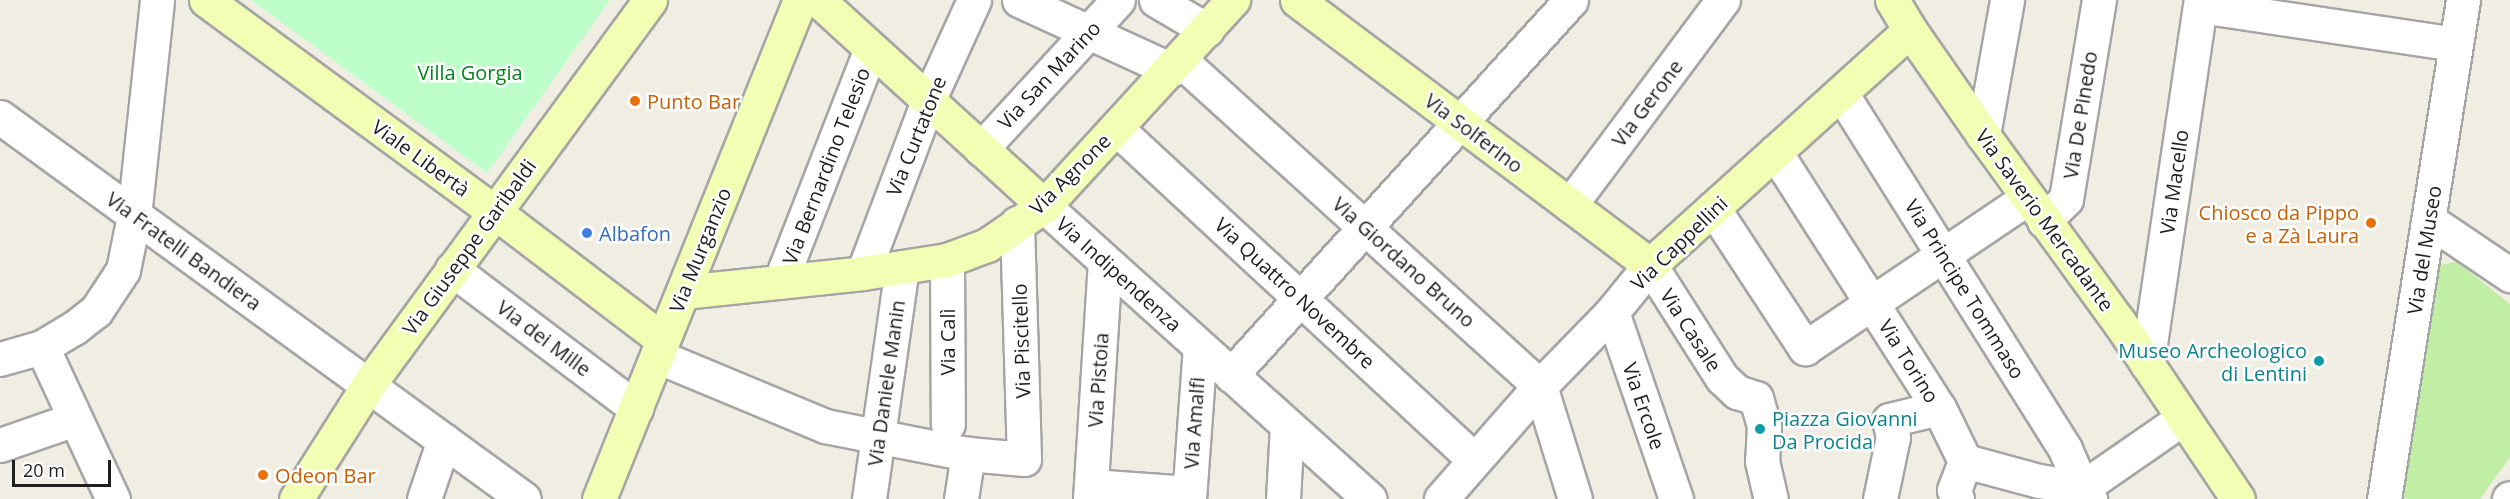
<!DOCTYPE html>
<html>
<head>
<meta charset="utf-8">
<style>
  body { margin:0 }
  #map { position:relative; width:2510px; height:499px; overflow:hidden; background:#f0ede3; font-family:"Open Sans",sans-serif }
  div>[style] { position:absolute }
  .grass>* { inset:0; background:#c0eea5 }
  .park>* { inset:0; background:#bdfeca }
  .roads { filter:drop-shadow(2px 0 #a5a5a5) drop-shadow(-2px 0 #a5a5a5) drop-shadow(0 2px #a5a5a5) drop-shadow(0 -2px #a5a5a5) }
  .street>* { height:33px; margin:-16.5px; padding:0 16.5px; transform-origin:16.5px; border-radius:16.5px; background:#fff }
  .secondary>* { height:33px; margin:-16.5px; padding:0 16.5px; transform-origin:16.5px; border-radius:16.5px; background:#f1feb3 }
  .dots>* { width:16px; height:16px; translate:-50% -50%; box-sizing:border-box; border:3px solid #fff; border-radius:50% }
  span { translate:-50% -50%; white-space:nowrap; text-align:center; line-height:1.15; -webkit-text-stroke:5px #fff; paint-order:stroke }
  .park-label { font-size:20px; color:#03851e }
  .street-label { font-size:20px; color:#1e1e1e }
  .food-label { font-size:20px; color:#c56008 }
  .left { translate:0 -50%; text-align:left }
  .right { translate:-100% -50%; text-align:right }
  .shop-label { font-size:20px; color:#366cbe }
  .culture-label { font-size:20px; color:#0d838f }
  .scale { position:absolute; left:12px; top:460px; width:99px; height:27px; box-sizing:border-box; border:3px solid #1e1e1e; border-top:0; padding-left:8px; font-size:18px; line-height:21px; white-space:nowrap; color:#1e1e1e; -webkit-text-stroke:4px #fff; paint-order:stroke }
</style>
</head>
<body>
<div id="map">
  <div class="grass">
    <i style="clip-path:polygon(2457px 262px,2510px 304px,2510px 457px,2480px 499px,2407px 499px,2401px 495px,2440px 265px)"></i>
  </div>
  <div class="park">
    <i style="clip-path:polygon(251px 0,610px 0,487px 173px)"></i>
  </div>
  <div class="roads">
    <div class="street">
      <i style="left:1019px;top:0;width:167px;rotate:24.7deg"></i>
      <i style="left:1156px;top:0;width:59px;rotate:30.5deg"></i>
      <i style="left:2201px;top:6px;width:257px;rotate:8.5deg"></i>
      <i style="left:1179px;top:59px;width:487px;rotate:42.2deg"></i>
      <i style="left:1540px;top:386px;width:118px;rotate:72.8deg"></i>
      <i style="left:1841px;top:93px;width:421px;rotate:57.8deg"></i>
      <i style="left:2065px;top:449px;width:43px;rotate:66.4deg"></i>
      <i style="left:2082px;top:488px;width:123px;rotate:-34.7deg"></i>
      <i style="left:0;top:117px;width:648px;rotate:36.09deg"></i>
      <i style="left:1116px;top:128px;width:488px;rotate:42.8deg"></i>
      <i style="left:1983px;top:135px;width:137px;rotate:-79.9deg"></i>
      <i style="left:981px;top:149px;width:202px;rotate:-47.4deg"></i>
      <i style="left:1775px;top:152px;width:304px;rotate:57.4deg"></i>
      <i style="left:1939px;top:408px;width:59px;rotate:63.9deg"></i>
      <i style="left:1965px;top:461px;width:77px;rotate:15.1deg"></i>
      <i style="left:2039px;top:481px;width:44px;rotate:9.2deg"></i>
      <i style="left:2082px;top:488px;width:14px;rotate:54deg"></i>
      <i style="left:1570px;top:205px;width:256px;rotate:-53.3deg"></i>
      <i style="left:1044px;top:206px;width:438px;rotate:42deg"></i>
      <i style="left:1713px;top:208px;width:168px;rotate:56.7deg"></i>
      <i style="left:1805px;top:348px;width:268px;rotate:-34deg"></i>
      <i style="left:2044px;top:221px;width:31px;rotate:-45deg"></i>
      <i style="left:2066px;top:199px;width:202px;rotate:-80.6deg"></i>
      <i style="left:2430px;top:221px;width:97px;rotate:34deg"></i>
      <i style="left:947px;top:260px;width:164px;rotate:89.7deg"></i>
      <i style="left:452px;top:269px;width:231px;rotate:37.1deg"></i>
      <i style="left:863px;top:273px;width:184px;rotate:-69.3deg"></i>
      <i style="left:928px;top:101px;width:111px;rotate:-65.5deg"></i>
      <i style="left:780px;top:282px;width:250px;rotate:-68.7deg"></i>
      <i style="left:1612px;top:312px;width:198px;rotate:71.1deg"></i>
      <i style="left:42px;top:347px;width:168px;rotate:65deg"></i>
      <i style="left:657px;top:356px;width:182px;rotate:22.6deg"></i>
      <i style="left:825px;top:426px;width:146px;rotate:11.1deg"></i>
      <i style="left:968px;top:454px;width:56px;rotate:5.1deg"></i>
      <i style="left:1024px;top:459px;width:236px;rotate:-91.7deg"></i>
      <i style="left:0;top:359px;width:44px;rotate:-15.9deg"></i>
      <i style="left:42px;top:347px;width:37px;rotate:-31deg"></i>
      <i style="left:74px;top:328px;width:28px;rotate:-38deg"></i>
      <i style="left:96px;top:311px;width:49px;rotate:-56.6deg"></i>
      <i style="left:123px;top:270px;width:55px;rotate:-78.5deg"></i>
      <i style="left:134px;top:216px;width:217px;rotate:-83.9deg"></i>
      <i style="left:2147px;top:364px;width:368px;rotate:-81.6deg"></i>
      <i style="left:1231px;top:375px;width:506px;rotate:-47.8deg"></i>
      <i style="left:0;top:445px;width:79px;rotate:-19.1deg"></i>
      <i style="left:1091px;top:486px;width:98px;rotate:4.1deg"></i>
      <i style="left:424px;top:499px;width:62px;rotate:-71.3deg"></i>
      <i style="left:869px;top:499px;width:234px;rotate:-81.9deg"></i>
      <i style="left:961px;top:499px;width:46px;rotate:-81.2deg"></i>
      <i style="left:1090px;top:499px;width:238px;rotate:-86.4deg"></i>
      <i style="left:1189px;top:499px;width:152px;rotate:-85.9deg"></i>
      <i style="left:1283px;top:499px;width:74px;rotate:-86.9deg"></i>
      <i style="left:1441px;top:499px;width:150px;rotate:-48.8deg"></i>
      <i style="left:1540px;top:386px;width:103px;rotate:-45.8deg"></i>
      <i style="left:1612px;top:312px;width:60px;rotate:-51deg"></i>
      <i style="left:1650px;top:265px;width:134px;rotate:57.5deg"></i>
      <i style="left:1722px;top:378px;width:21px;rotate:43deg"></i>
      <i style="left:1737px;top:392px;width:20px;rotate:18deg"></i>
      <i style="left:1756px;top:398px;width:29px;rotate:74deg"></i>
      <i style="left:1764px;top:426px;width:35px;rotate:93deg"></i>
      <i style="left:1762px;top:461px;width:39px;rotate:77deg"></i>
      <i style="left:1880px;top:499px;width:63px;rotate:-78.2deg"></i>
      <i style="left:1893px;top:437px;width:17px;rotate:-103deg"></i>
      <i style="left:1889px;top:420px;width:51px;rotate:-13.5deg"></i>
      <i style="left:1957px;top:499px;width:9px;rotate:-108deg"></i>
      <i style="left:1954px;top:490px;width:31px;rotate:-69deg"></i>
      <i style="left:2384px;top:499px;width:505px;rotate:-81deg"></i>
      <i style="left:2509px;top:499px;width:1px;rotate:-45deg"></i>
    </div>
    <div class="secondary">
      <i style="left:206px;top:0;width:358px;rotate:36.3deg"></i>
      <i style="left:495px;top:212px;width:211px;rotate:37.3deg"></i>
      <i style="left:818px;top:0;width:306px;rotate:42.3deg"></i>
      <i style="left:1297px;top:0;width:441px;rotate:36.9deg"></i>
      <i style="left:1650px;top:265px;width:350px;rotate:-42.1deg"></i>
      <i style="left:1892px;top:0;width:35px;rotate:59deg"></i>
      <i style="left:1910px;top:30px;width:128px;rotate:55.2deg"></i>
      <i style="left:1983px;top:135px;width:231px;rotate:54deg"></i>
      <i style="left:2119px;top:322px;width:213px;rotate:56.1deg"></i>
      <i style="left:683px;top:292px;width:181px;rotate:-6deg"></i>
      <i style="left:863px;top:273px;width:85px;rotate:-8.8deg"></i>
      <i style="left:947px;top:260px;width:43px;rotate:-20.6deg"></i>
      <i style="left:987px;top:245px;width:69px;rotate:-34.4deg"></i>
      <i style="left:1044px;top:206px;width:280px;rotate:-47.5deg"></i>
      <i style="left:296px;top:499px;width:136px;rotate:-57.6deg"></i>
      <i style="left:369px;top:384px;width:476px;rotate:-53.8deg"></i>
      <i style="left:599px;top:499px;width:538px;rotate:-68.06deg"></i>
    </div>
  </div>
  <div class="dots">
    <i style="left:635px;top:101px;background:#e8710a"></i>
    <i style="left:2371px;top:223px;background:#e8710a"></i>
    <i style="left:587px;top:233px;background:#3f7fe0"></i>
    <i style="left:2319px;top:361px;background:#0f9aa8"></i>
    <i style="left:1760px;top:429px;background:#0f9aa8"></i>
    <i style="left:263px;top:475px;background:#e8710a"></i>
  </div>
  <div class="park-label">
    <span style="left:470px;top:72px">Villa Gorgia</span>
  </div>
  <div class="street-label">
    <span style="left:1049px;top:75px;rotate:-47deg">Via San Marino</span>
    <span style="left:1647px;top:103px;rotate:-53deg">Via Gerone</span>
    <span style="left:2080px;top:115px;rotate:-81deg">Via De Pinedo</span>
    <span style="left:1474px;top:133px;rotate:37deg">Via Solferino</span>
    <span style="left:916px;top:136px;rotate:-68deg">Via Curtatone</span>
    <span style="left:421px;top:158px;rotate:36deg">Viale Libertà</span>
    <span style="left:826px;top:166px;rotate:-69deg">Via Bernardino Telesio</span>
    <span style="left:1070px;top:174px;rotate:-45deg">Via Agnone</span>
    <span style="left:2174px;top:182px;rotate:-82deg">Via Macello</span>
    <span style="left:2045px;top:220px;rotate:54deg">Via Saverio Mercadante</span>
    <span style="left:1679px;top:243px;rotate:-44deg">Via Cappellini</span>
    <span style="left:469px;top:247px;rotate:-54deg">Via Giuseppe Garibaldi</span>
    <span style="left:700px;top:250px;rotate:-68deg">Via Murganzio</span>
    <span style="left:2424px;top:250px;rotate:-81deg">Via del Museo</span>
    <span style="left:184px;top:251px;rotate:36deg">Via Fratelli Bandiera</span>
    <span style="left:1404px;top:262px;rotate:42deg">Via Giordano Bruno</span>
    <span style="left:1119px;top:274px;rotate:42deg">Via Indipendenza</span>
    <span style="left:1965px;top:289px;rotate:58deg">Via Principe Tommaso</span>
    <span style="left:1295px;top:293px;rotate:43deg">Via Quattro Novembre</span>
    <span style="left:1691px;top:330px;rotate:57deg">Via Casale</span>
    <span style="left:544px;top:338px;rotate:37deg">Via dei Mille</span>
    <span style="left:1021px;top:341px;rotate:-92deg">Via Piscitello</span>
    <span style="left:947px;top:342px;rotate:-90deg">Via Calì</span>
    <span style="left:1909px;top:361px;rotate:58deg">Via Torino</span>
    <span style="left:1098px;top:380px;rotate:-86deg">Via Pistoia</span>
    <span style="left:886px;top:383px;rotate:-82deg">Via Daniele Manin</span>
    <span style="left:1644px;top:406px;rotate:71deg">Via Ercole</span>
    <span style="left:1194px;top:423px;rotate:-86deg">Via Amalfi</span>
  </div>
  <div class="food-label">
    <span class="left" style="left:647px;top:101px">Punto Bar</span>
    <span class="right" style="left:2359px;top:224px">Chiosco da Pippo<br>e a Zà Laura</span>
    <span class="left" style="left:275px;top:475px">Odeon Bar</span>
  </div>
  <div class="shop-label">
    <span class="left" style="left:599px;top:233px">Albafon</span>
  </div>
  <div class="culture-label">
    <span class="right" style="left:2307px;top:362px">Museo Archeologico<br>di Lentini</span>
    <span class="left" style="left:1772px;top:430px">Piazza Giovanni<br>Da Procida</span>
  </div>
  <div class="scale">20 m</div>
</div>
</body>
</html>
